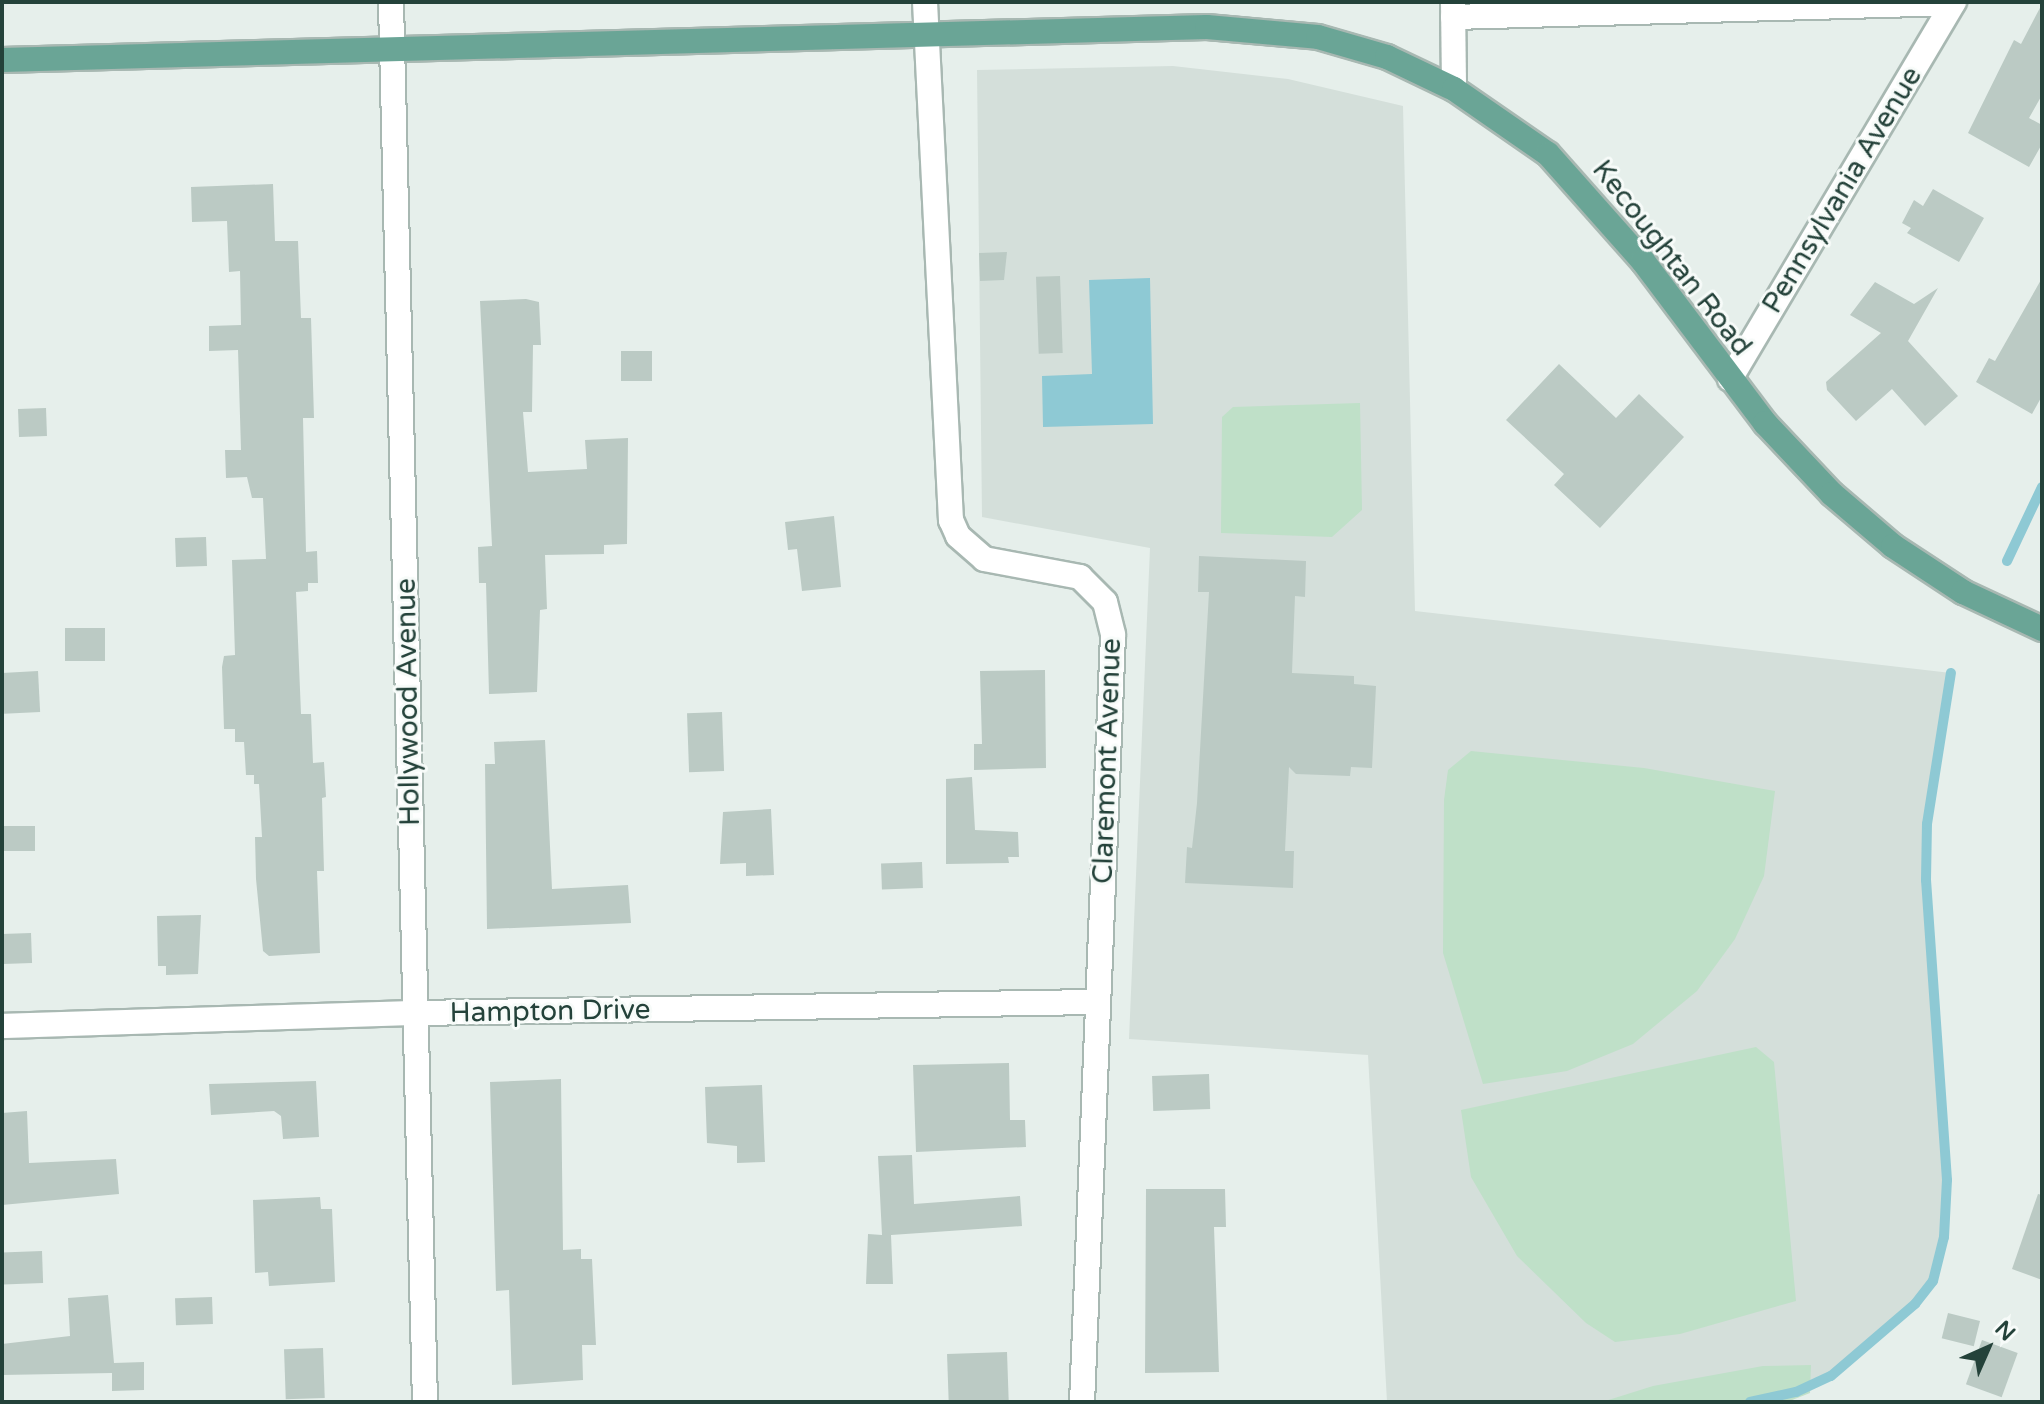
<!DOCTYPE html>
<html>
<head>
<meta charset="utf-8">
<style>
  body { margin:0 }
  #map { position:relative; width:2044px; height:1404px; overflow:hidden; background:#e6efeb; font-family:"Varela Round",sans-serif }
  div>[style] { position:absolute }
  .built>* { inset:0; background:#d4dfda }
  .green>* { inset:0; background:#bfe0c8 }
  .water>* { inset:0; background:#8ec9d4 }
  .stream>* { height:10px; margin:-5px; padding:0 5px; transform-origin:5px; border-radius:5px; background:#8ec9d4 }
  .building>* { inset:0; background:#bbcac4; transform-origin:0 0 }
  .roads { filter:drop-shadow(2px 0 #a8b8b2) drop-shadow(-2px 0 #a8b8b2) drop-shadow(0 2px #a8b8b2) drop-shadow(0 -2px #a8b8b2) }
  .minor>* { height:24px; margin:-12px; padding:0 12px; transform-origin:12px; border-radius:12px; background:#fff }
  .major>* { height:24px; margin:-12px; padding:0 12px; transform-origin:12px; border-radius:12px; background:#6aa596 }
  span { translate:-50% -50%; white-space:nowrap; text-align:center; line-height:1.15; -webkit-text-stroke:6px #f7fbf9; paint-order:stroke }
  .street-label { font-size:28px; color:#24423a }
  .frame { position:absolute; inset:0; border:4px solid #24423a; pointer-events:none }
  .north { position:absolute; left:1948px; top:1308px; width:80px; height:80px; -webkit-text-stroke:6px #f7fbf9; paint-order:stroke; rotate:45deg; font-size:22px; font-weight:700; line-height:32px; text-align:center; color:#24423a }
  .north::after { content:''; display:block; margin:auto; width:28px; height:36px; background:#24423a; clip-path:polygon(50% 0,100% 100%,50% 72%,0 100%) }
</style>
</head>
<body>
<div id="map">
  <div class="built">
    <i style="clip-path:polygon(1173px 66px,1288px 79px,1403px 106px,1415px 611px,1951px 673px,1935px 759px,1926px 880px,1946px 1122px,1944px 1237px,1933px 1281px,1915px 1304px,1831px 1376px,1796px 1392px,1750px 1402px,1387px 1402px,1368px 1055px,1129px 1039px,1150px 548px,982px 517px,977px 70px)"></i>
  </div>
  <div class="green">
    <i style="clip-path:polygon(1360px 403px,1362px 510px,1332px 537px,1221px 533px,1222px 417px,1233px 407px)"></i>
    <i style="clip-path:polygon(1471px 751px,1644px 768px,1775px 791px,1764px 876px,1735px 939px,1697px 991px,1633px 1044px,1567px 1071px,1483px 1084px,1443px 953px,1444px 800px,1448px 770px)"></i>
    <i style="clip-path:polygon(1756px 1047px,1774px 1062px,1796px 1301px,1680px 1334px,1615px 1342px,1586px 1323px,1517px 1256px,1471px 1177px,1461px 1110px)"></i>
    <i style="clip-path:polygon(1811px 1365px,1810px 1393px,1787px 1402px,1602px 1402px,1653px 1386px,1763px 1366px)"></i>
  </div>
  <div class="water">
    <i style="clip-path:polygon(1150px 278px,1153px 424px,1043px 427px,1042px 376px,1092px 374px,1089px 280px)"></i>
  </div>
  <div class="stream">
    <i style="left:2007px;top:561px;width:82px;rotate:-64.7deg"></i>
    <i style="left:1750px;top:1402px;width:47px;rotate:-12.3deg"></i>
    <i style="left:1796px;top:1392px;width:38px;rotate:-25deg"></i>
    <i style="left:1831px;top:1376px;width:111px;rotate:-40.6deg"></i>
    <i style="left:1915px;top:1304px;width:29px;rotate:-52deg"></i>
    <i style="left:1933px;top:1281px;width:45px;rotate:-76deg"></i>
    <i style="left:1944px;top:1237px;width:57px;rotate:-87deg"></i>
    <i style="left:1947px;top:1180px;width:301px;rotate:-94deg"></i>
    <i style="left:1926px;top:880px;width:56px;rotate:-89deg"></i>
    <i style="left:1927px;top:824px;width:153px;rotate:-81deg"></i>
  </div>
  <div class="building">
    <i style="clip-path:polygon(2042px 4px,2042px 95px,2029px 118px,2042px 125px,2042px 144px,2029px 167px,1968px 133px,2014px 40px,2021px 44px)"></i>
    <i style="clip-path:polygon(273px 184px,275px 241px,298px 241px,301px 318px,311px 318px,314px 418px,303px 418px,306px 552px,317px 551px,318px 583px,308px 583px,308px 591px,296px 592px,301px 714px,311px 714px,313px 763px,324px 762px,326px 797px,322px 798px,324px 871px,317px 871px,320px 953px,269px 956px,263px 951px,256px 879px,255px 837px,262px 837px,259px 784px,254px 784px,254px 775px,246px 775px,244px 742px,235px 742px,235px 729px,224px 729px,222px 667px,224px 656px,235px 655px,232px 560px,266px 559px,263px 498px,252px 498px,247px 477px,226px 478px,225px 450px,241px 450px,238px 350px,209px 351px,209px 326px,241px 325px,240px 271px,229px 272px,227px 221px,192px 222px,191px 187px)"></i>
    <i style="clip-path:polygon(1933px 189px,1984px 218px,1959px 262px,1907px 233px,1911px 228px,1902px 223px,1914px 200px,1923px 206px)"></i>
    <i style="clip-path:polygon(1007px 252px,1004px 280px,980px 281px,979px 253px)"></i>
    <i style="left:1060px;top:276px;width:77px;height:24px;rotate:88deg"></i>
    <i style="clip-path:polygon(2042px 278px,2042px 396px,2032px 414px,1976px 382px,1989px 358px,1995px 361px)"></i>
    <i style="clip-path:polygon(1875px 282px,1914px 304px,1938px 288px,1908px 341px,1958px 396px,1925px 426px,1892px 389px,1856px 421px,1827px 390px,1826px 382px,1881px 333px,1850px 315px)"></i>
    <i style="clip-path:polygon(526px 299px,539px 302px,541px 345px,533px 345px,532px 412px,523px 412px,528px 472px,587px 469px,585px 440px,628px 438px,627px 544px,604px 545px,604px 554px,545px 555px,547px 609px,540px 610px,537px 692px,489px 694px,486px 583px,479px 583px,478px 547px,492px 546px,480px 301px)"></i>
    <i style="left:621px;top:351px;width:31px;height:30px"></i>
    <i style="clip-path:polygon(1559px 364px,1616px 418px,1639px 394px,1684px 437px,1600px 528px,1554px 485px,1564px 474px,1506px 420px)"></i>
    <i style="left:46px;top:408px;width:28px;height:28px;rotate:88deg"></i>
    <i style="clip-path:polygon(834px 516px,841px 587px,802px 591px,797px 549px,788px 550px,785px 522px)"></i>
    <i style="left:206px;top:537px;width:29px;height:31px;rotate:88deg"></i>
    <i style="clip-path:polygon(1199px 556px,1306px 561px,1305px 597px,1295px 596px,1292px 673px,1354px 676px,1354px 684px,1376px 686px,1372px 768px,1351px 767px,1350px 776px,1296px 774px,1289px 767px,1285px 851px,1294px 851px,1293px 888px,1185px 883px,1187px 847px,1192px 848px,1197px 803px,1209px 592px,1198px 592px)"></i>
    <i style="left:65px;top:628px;width:40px;height:33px"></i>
    <i style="clip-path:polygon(1045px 670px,1046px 768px,974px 770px,974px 744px,982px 744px,980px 671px)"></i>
    <i style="left:38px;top:671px;width:41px;height:36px;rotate:87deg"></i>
    <i style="left:722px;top:712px;width:59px;height:35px;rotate:88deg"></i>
    <i style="clip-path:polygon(545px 740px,552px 889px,628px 885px,631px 923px,487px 929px,485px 764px,495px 764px,494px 742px)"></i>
    <i style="clip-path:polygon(972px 777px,975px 830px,1018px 832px,1019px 857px,1008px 857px,1009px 863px,946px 864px,946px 779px)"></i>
    <i style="clip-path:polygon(771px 809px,774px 875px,746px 876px,746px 863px,720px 864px,723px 812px)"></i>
    <i style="left:35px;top:826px;width:25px;height:33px;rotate:90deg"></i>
    <i style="left:922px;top:862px;width:26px;height:41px;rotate:88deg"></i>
    <i style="clip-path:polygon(201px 915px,198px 974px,166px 975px,166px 966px,158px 966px,157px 916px)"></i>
    <i style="left:31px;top:933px;width:30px;height:29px;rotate:88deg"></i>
    <i style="clip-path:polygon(1009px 1063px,1010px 1120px,1025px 1120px,1026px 1147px,916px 1152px,913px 1065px)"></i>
    <i style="left:1209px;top:1074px;width:35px;height:57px;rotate:88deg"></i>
    <i style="clip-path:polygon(561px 1079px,563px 1250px,581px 1249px,581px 1259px,592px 1259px,596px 1345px,582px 1345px,583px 1380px,512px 1385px,509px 1290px,496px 1291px,490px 1082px)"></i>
    <i style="clip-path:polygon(316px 1081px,319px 1137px,283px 1139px,281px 1116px,274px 1111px,211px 1115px,209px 1084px)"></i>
    <i style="clip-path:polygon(762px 1085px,765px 1162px,737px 1163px,737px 1146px,707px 1143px,705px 1087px)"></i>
    <i style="clip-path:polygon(27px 1111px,29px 1163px,116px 1159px,119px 1194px,2px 1205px,2px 1113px)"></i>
    <i style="clip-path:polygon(912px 1155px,914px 1204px,1020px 1196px,1022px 1226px,891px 1235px,893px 1284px,866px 1284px,868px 1234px,882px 1235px,878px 1156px)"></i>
    <i style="clip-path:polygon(1146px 1189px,1225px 1189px,1226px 1227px,1214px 1227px,1219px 1372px,1145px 1373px)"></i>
    <i style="clip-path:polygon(2038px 1194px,2042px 1195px,2042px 1280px,2012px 1269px)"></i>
    <i style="clip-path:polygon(320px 1197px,321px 1209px,332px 1209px,335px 1282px,269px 1286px,268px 1272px,255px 1273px,253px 1200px)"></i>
    <i style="left:42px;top:1251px;width:32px;height:40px;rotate:88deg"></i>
    <i style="clip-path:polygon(108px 1295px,114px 1363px,144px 1362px,144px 1390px,112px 1391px,112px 1373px,2px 1375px,2px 1344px,70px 1336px,68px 1298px)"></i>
    <i style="left:212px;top:1297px;width:27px;height:37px;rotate:88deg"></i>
    <i style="left:1948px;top:1313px;width:33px;height:26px;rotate:14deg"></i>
    <i style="left:1982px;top:1340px;width:38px;height:47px;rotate:20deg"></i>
    <i style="left:323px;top:1348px;width:50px;height:39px;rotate:88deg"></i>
    <i style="left:1007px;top:1352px;width:49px;height:60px;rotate:88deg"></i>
  </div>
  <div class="roads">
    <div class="minor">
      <i style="left:391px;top:2px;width:1400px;rotate:88.61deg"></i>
      <i style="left:925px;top:2px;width:519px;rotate:87.13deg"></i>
      <i style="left:951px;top:520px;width:17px;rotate:66deg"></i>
      <i style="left:958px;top:536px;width:35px;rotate:41deg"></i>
      <i style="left:984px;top:559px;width:98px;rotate:10.6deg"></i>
      <i style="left:1080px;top:577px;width:35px;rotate:45deg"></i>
      <i style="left:1105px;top:602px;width:34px;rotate:76deg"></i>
      <i style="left:1113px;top:635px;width:768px;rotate:92.31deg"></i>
      <i style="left:1453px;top:3px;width:86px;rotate:89.3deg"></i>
      <i style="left:1453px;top:17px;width:500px;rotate:-1.6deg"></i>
      <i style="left:1730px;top:379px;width:439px;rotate:-59.3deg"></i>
      <i style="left:2px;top:1026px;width:414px;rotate:-1.8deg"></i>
      <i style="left:416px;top:1013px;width:681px;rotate:-0.93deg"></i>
    </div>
    <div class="major">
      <i style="left:2px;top:60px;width:1205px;rotate:-1.57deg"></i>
      <i style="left:1207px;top:27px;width:111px;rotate:5.1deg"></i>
      <i style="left:1318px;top:37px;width:72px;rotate:16.2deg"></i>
      <i style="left:1387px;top:57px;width:74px;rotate:25.5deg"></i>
      <i style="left:1454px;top:89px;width:114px;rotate:34.7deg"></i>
      <i style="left:1548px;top:154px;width:143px;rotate:48.4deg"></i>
      <i style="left:1643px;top:261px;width:203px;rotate:53deg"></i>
      <i style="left:1765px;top:423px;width:98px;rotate:46.7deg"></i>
      <i style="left:1832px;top:494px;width:80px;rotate:40.4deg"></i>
      <i style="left:1893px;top:546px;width:84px;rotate:33.3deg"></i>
      <i style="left:1963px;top:592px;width:87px;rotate:25.1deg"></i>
    </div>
  </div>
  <div class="street-label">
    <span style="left:1842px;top:190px;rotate:-59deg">Pennsylvania Avenue</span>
    <span style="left:1672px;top:258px;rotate:52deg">Kecoughtan Road</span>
    <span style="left:408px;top:702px;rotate:-91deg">Hollywood Avenue</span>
    <span style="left:1107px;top:761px;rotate:-88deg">Claremont Avenue</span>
    <span style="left:550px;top:1011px;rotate:-1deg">Hampton Drive</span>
  </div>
  <div class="frame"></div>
  <div class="north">N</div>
</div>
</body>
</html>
